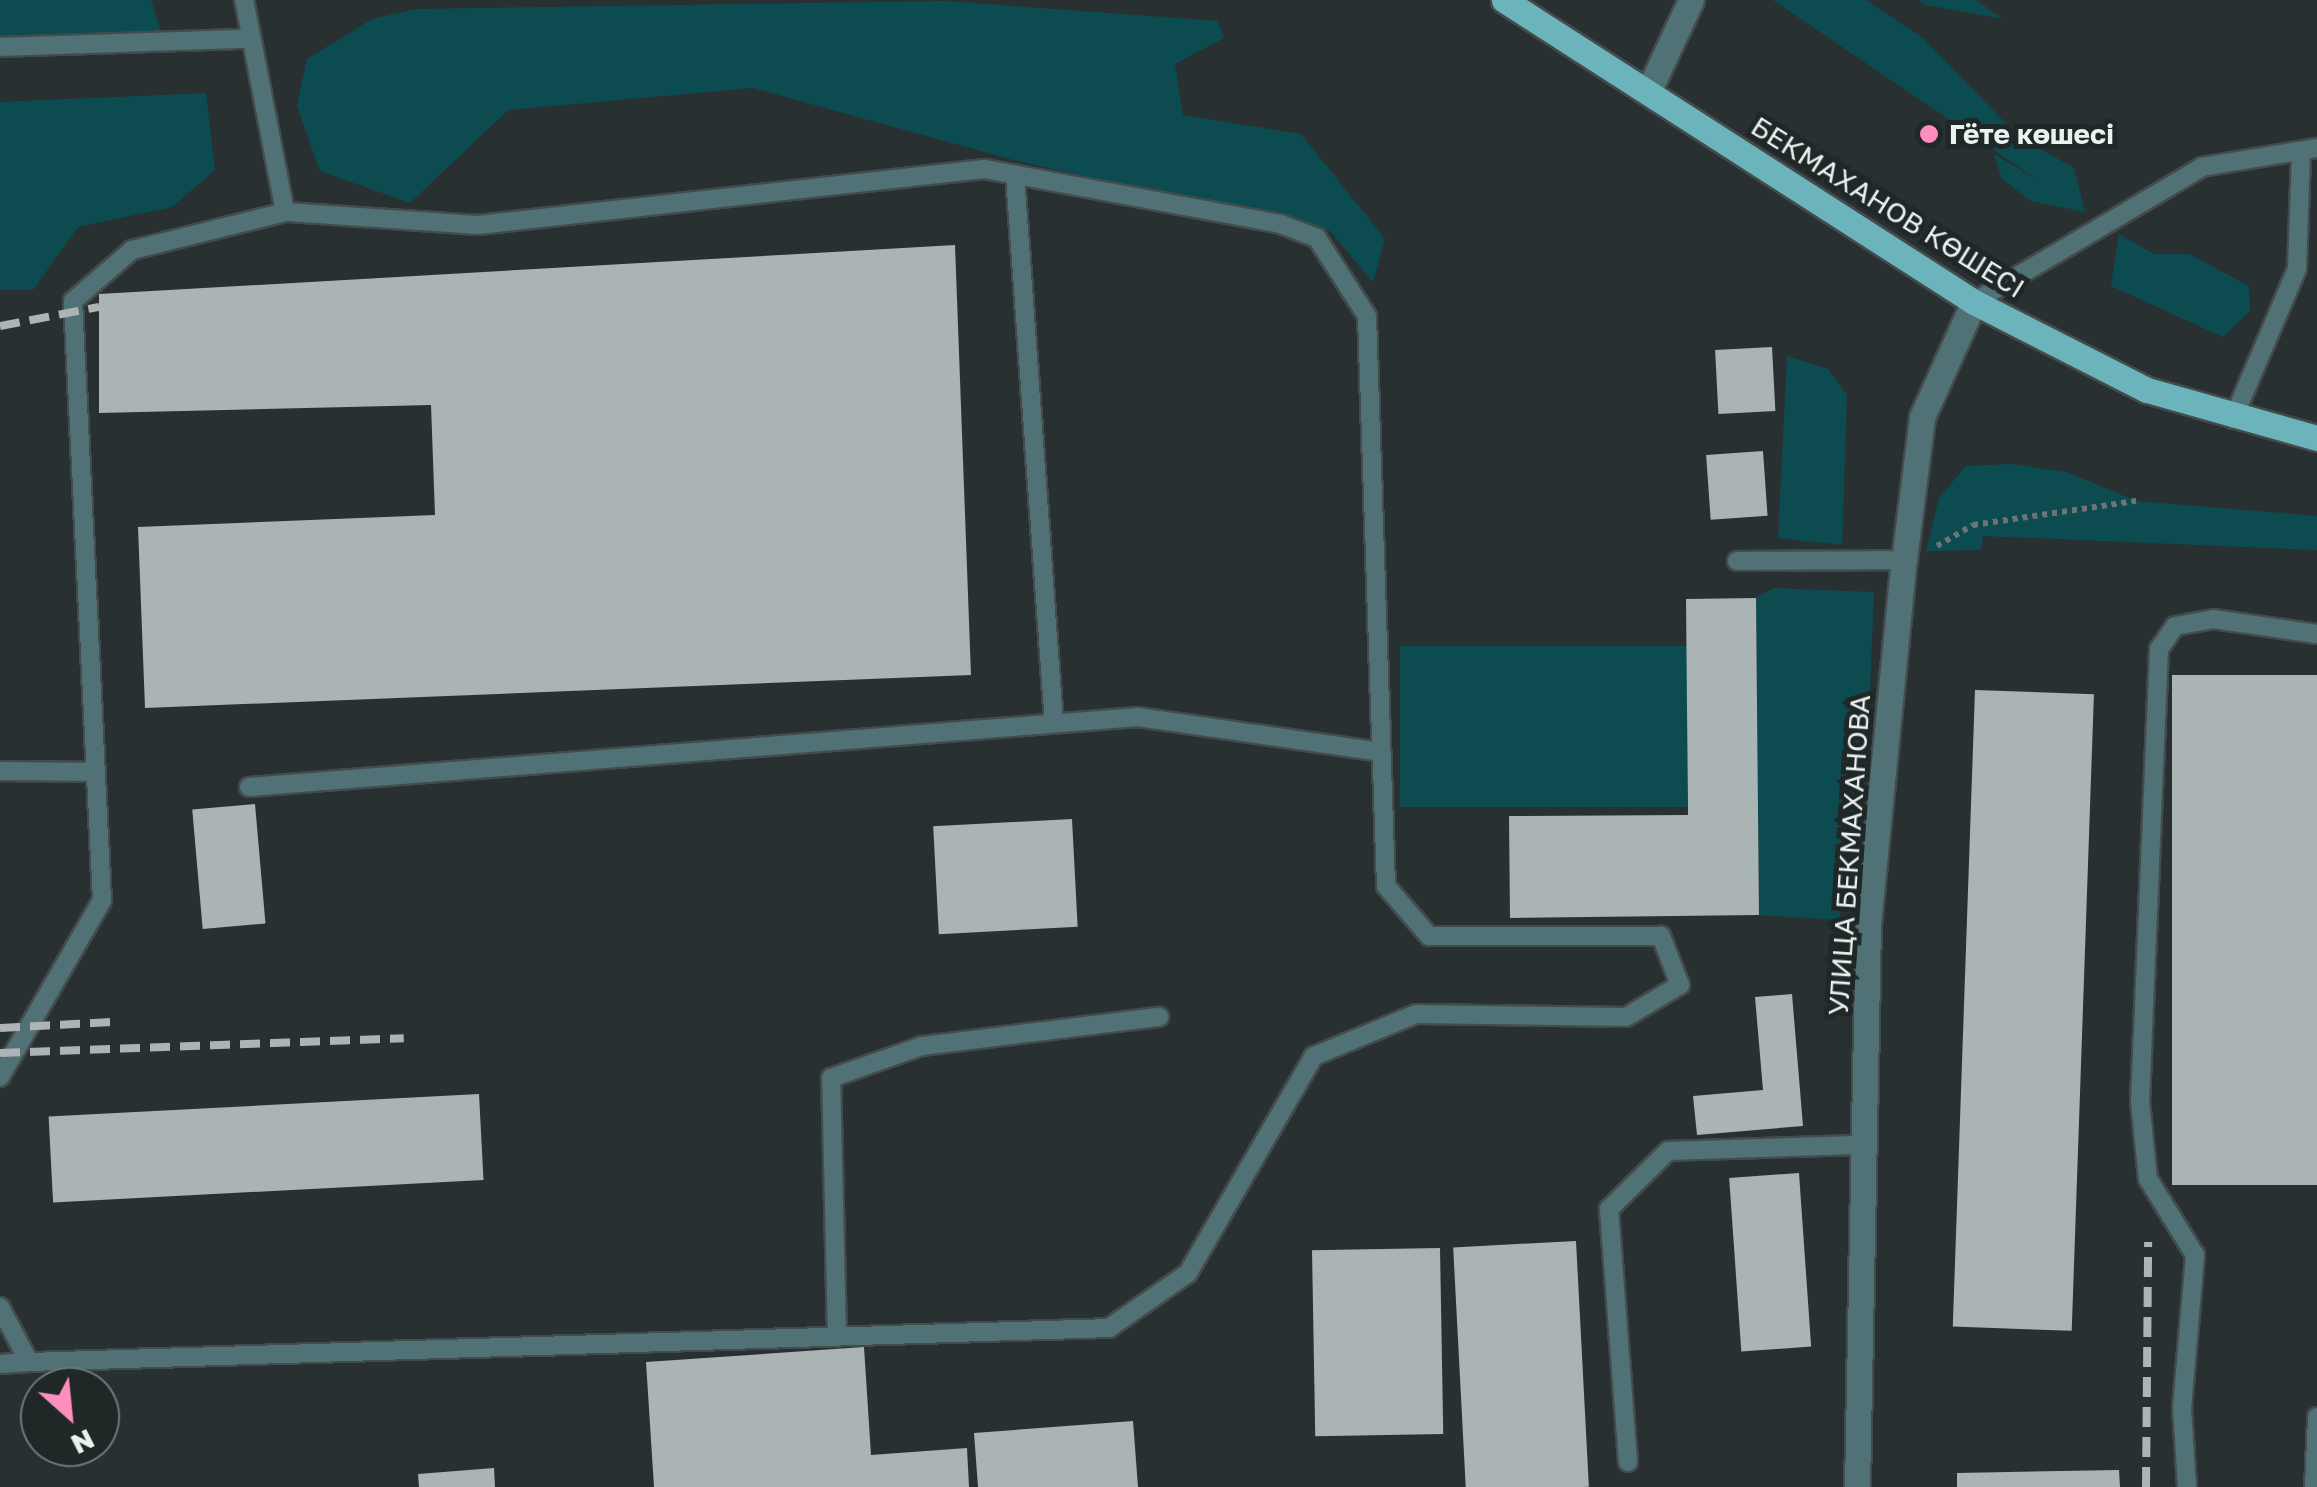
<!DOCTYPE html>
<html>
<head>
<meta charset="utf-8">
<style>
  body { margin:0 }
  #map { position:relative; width:2317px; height:1487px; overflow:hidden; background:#293031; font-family:"Golos Text",sans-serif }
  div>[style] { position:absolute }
  .green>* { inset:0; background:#0c4c51; transform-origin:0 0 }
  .building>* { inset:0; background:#aab4b4; transform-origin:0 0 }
  .path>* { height:6px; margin-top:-3px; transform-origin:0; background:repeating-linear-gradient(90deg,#6d7475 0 5px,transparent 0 10px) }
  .roads { filter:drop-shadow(2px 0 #444b4c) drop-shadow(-2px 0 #444b4c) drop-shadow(0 2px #444b4c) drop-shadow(0 -2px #444b4c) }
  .service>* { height:18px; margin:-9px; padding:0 9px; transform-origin:9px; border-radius:9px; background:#507276 }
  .minor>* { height:25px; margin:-12.5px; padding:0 12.5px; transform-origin:12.5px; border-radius:12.5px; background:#507276 }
  .tertiary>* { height:25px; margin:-12.5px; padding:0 12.5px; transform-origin:12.5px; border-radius:12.5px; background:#507276 }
  .primary>* { height:25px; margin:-12.5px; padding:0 12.5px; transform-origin:12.5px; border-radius:12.5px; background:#6bb4bc }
  .rail>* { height:8px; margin-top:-4px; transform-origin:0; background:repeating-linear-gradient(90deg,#aeb4b5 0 20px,transparent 0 30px) }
  .dots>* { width:28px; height:28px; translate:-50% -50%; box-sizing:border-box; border:5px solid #1f2727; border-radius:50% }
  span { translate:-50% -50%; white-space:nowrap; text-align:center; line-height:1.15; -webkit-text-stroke:10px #1f2727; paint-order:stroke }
  .poi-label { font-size:28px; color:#ebf0f1; font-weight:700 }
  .left { translate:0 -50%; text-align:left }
  .street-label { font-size:28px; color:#ebf0f1 }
  .north { position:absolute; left:20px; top:1367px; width:100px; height:100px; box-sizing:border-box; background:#1f2727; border:2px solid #717778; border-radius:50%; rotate:153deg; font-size:28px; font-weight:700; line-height:40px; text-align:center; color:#ebf0f1 }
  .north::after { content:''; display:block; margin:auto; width:35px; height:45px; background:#fe8ebd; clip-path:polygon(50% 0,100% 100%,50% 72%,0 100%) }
</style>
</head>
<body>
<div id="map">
  <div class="green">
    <i style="clip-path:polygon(0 0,151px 0,164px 41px,0 47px)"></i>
    <i style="clip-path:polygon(1773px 0,1866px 0,1923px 38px,2019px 137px,2074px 168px,2085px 212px,2031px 201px,2002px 179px,1994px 154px,2038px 180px)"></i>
    <i style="clip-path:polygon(1919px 0,1976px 0,2003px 19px,1926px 5px)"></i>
    <i style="clip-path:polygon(945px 1px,1218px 21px,1224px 38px,1175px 64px,1183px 115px,1301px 134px,1385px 239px,1373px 282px,1330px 231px,1017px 161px,753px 88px,508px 110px,410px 203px,320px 171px,297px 106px,307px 59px,372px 19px,416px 9px)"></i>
    <i style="clip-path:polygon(206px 93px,215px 170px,172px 207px,78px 227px,33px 290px,0 290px,0 102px)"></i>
    <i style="clip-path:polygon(2119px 234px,2154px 254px,2189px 254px,2249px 286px,2250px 311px,2223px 337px,2111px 286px)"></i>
    <i style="clip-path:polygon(1787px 356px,1828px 369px,1847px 395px,1842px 545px,1778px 538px)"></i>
    <i style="clip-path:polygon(2012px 464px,2067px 472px,2136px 501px,2317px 516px,2317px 550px,1983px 536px,1981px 550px,1926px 551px,1939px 498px,1966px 466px)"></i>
    <i style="clip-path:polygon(1773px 588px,1874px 592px,1866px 787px,1839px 920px,1759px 915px,1756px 598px)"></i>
    <i style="left:1687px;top:646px;width:161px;height:287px;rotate:90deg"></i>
  </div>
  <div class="building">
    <i style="clip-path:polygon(955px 245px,971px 675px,145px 708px,138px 527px,435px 515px,431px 405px,99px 413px,99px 294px)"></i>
    <i style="left:1772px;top:347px;width:64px;height:57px;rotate:87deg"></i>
    <i style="left:1763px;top:451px;width:65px;height:57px;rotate:86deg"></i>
    <i style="clip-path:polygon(1756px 598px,1759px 915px,1510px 918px,1509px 816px,1688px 815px,1686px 599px)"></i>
    <i style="left:2172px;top:675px;width:145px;height:510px"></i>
    <i style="left:1975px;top:690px;width:119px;height:637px;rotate:2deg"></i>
    <i style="left:255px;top:804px;width:120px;height:63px;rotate:85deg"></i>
    <i style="left:1072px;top:819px;width:108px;height:139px;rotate:87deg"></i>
    <i style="clip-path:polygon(1792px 994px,1803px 1126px,1697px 1135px,1693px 1096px,1763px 1090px,1755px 997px)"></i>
    <i style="left:479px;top:1094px;width:86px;height:431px;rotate:87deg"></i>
    <i style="left:1799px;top:1173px;width:174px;height:70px;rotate:86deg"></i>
    <i style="left:1576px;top:1241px;width:246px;height:123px;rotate:87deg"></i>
    <i style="left:1440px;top:1248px;width:186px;height:128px;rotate:89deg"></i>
    <i style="clip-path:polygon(864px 1347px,871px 1455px,967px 1448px,969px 1487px,654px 1487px,646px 1362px)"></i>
    <i style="clip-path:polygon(1133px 1421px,1138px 1487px,978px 1487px,974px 1433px)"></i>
    <i style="clip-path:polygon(494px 1468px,495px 1487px,419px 1487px,418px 1474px)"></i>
    <i style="clip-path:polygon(2119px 1470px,2120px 1487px,1957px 1487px,1957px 1473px)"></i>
  </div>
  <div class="path">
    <i style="left:1937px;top:546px;width:42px;rotate:-30.3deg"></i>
    <i style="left:1973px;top:525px;width:165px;rotate:-8.4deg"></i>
  </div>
  <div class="roads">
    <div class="service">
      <i style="left:0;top:47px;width:246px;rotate:-1.9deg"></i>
      <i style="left:1015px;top:175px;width:549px;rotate:85.93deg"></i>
      <i style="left:1974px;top:302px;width:265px;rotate:-30.6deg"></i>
      <i style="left:2202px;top:167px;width:117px;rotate:-9.4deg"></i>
      <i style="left:2233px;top:419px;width:163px;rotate:-66.9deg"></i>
      <i style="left:2297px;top:269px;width:117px;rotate:-88deg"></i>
      <i style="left:1737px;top:561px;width:167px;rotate:-0.3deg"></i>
      <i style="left:0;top:771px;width:96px;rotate:0.6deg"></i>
      <i style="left:249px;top:787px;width:892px;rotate:-4.5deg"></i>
      <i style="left:1138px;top:717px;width:246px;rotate:8.2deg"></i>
      <i style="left:0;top:1077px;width:204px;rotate:-60deg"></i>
      <i style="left:102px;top:900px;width:600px;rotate:-92.77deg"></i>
      <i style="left:73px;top:301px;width:78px;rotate:-40.8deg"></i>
      <i style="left:132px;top:250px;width:158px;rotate:-13.9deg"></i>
      <i style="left:285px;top:212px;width:216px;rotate:-100.9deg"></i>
      <i style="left:0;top:1307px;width:62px;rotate:62.2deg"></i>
      <i style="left:29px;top:1362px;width:29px;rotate:176deg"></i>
      <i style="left:837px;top:1337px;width:259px;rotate:-91.3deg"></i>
      <i style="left:831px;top:1078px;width:96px;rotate:-19.4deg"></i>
      <i style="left:922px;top:1046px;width:239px;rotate:-7deg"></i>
      <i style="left:29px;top:1362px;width:1081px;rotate:-1.8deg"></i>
      <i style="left:1109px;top:1328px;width:96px;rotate:-34.8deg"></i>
      <i style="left:1188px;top:1273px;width:251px;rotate:-59.9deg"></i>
      <i style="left:1314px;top:1056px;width:110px;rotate:-22.4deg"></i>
      <i style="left:1416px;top:1014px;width:210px;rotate:0.8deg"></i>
      <i style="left:1626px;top:1017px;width:63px;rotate:-30.7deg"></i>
      <i style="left:1680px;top:985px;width:53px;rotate:-111.2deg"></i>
      <i style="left:1661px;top:936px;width:232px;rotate:180deg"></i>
      <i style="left:1429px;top:936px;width:66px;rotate:-130.7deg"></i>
      <i style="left:1386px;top:886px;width:570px;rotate:-91.91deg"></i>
      <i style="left:1367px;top:316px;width:93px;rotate:-122.7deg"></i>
      <i style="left:1317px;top:238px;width:39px;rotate:-159deg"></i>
      <i style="left:1281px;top:224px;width:302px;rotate:-169.5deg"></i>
      <i style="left:984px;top:169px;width:509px;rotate:173.68deg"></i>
      <i style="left:478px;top:225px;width:193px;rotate:-176.1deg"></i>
      <i style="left:1628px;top:1462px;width:254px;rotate:-94.3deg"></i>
      <i style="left:1609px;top:1209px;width:83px;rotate:-44.5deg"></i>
      <i style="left:1668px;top:1151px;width:195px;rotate:-1.8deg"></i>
      <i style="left:2187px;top:1487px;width:79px;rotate:-93.6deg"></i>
      <i style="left:2182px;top:1408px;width:154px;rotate:-85.1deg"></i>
      <i style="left:2195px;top:1255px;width:89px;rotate:-121.7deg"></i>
      <i style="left:2148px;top:1179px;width:77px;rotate:-95.9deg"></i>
      <i style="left:2140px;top:1102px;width:453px;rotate:-87.6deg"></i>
      <i style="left:2159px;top:649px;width:28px;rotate:-55deg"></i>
      <i style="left:2175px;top:626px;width:39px;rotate:-10deg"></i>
      <i style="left:2213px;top:619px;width:105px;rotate:8.2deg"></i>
      <i style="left:2314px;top:1487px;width:70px;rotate:-87.5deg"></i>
    </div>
    <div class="minor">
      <i style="left:1857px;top:1487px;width:563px;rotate:-88.88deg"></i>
      <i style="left:1868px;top:924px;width:366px;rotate:-84.4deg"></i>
      <i style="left:1904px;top:560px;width:144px;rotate:-82.8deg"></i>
      <i style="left:1922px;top:417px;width:126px;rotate:-65.7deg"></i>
    </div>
    <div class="tertiary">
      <i style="left:1649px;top:90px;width:99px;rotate:-65deg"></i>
    </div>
    <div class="primary">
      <i style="left:1504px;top:0;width:559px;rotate:32.72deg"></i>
      <i style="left:1974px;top:302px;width:194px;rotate:27deg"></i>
      <i style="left:2147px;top:390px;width:177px;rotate:15.8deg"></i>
    </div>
  </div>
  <div class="rail">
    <i style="left:0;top:326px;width:101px;rotate:-10.9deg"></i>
    <i style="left:0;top:1028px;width:112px;rotate:-3.1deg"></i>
    <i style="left:0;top:1053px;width:404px;rotate:-2.1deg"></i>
    <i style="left:2146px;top:1487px;width:245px;rotate:-89.5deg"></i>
  </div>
  <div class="dots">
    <i style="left:1929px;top:134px;background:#fe8ebd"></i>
  </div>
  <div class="poi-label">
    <span class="left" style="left:1949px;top:134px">Гёте көшесі</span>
  </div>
  <div class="street-label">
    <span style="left:1888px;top:207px;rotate:32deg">БЕКМАХАНОВ КӨШЕСІ</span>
    <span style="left:1849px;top:855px;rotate:-86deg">УЛИЦА БЕКМАХАНОВА</span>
  </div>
  <div class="north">N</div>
</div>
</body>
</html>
